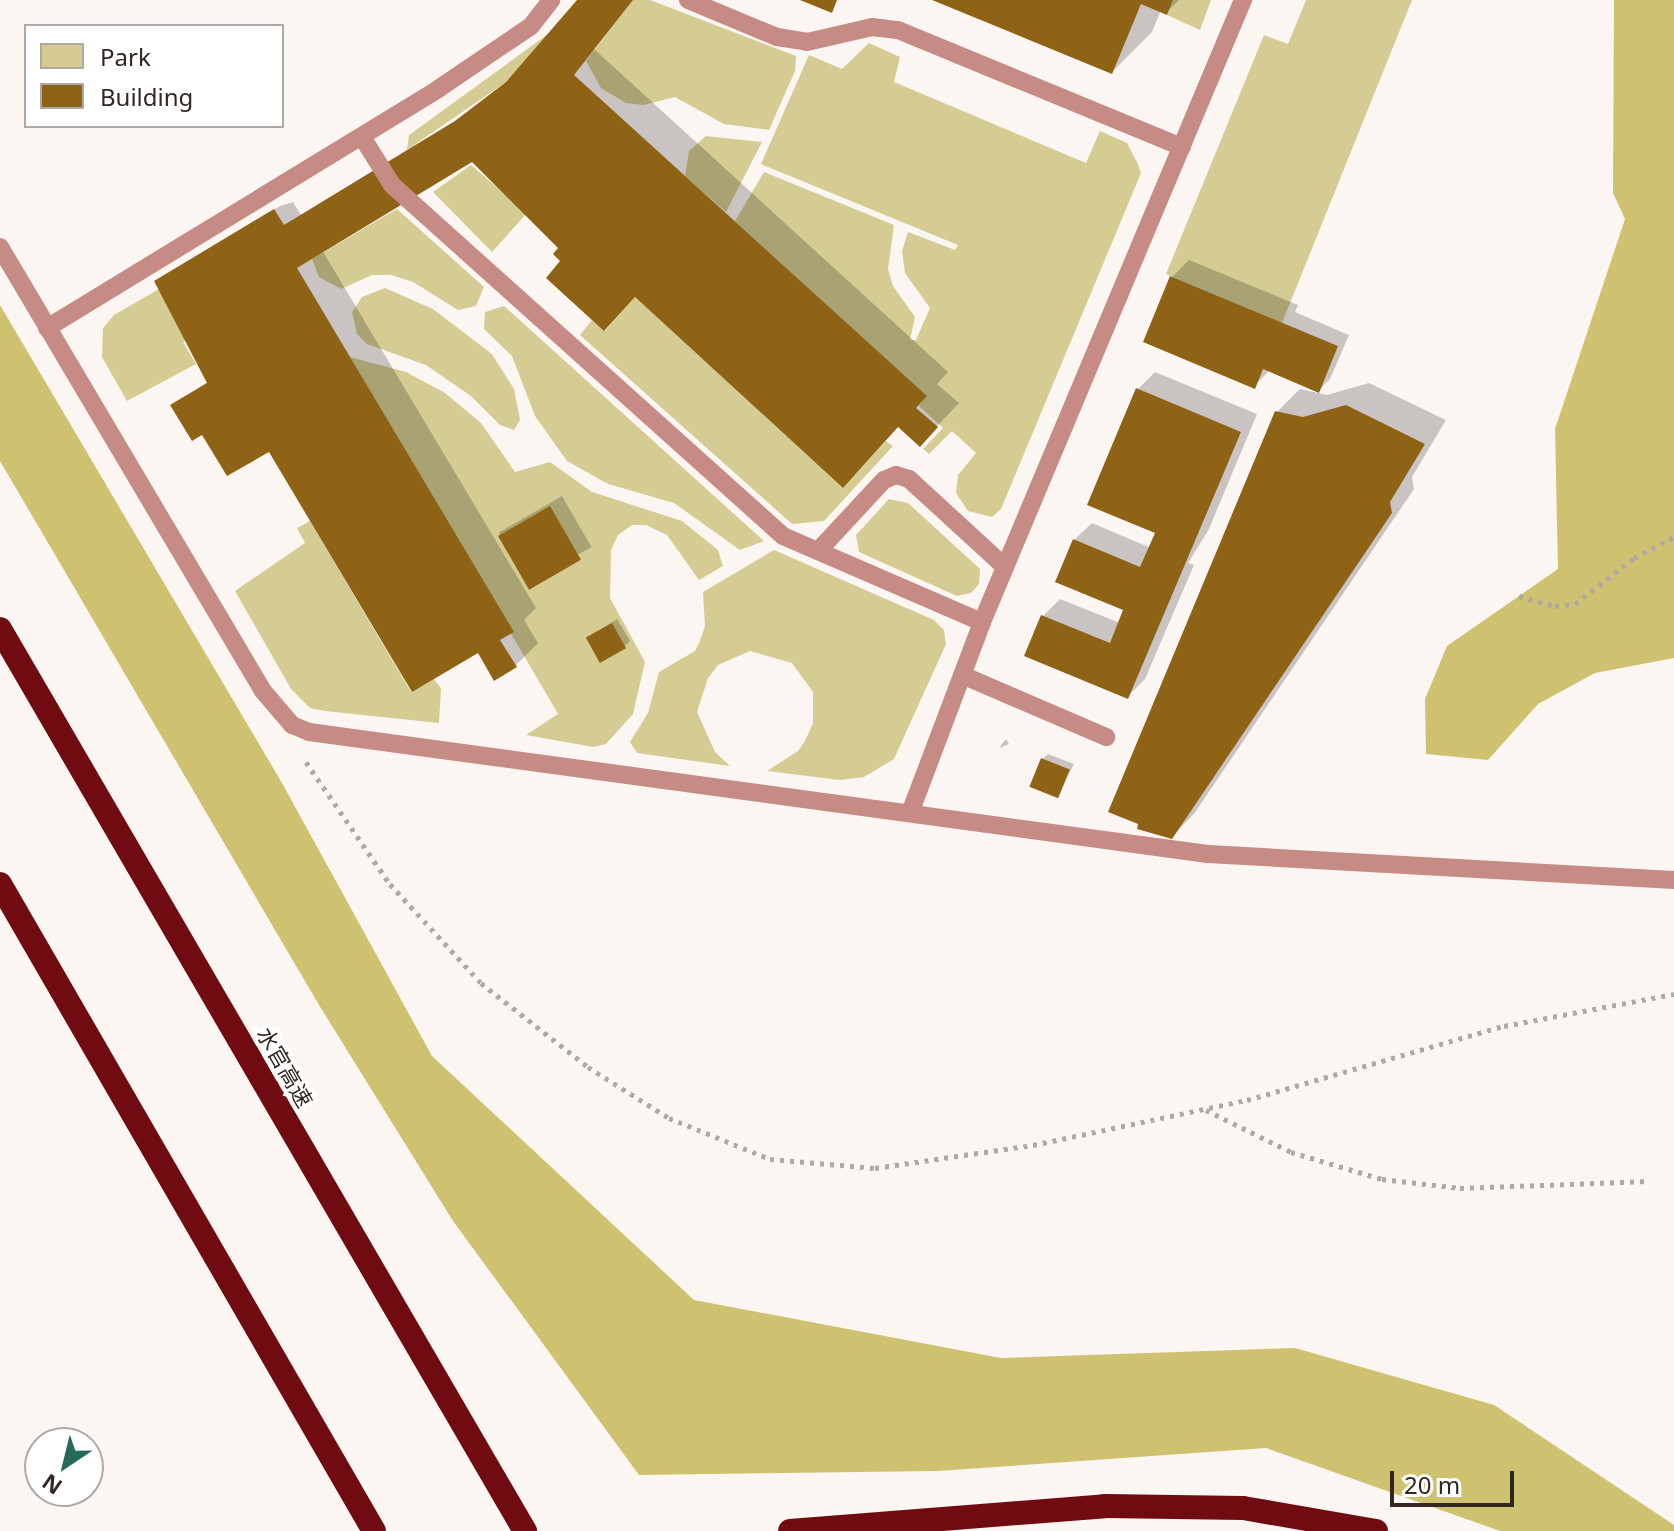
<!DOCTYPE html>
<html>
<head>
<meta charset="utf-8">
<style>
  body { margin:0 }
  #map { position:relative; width:1674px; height:1531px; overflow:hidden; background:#fcf6f2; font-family:"Noto Sans","Noto Sans SC",sans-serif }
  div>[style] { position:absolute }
  .green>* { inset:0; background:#d4cc92 }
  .forest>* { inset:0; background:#cec270 }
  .shadow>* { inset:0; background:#0003; transform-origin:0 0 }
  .building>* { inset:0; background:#8f6315; transform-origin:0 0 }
  .path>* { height:5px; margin-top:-2.5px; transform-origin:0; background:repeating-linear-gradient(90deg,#b0a8a3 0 4px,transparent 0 10px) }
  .lane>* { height:18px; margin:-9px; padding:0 9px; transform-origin:9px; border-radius:9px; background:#c78b85 }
  .highway>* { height:24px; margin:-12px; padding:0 12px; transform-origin:12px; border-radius:12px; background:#700c11 }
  span { translate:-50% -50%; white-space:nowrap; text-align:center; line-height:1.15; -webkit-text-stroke:8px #fff; paint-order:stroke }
  .street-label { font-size:22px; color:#322721 }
  .legend { position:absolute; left:24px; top:24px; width:260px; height:104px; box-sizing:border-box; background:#fff; border:2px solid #ada9a6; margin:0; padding:10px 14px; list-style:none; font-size:24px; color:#322721 }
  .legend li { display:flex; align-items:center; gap:16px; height:40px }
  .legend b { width:40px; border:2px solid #ada9a6 }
  .north { position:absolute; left:24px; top:1427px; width:80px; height:80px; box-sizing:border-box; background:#fff; border:2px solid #ada9a6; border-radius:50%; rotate:215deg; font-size:22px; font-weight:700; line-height:32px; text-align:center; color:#322721 }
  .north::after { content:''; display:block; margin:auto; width:28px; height:36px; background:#276a5b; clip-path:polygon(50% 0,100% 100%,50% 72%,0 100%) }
  .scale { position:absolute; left:1390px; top:1471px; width:124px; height:36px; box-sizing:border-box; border:4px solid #322721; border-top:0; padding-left:10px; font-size:24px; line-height:28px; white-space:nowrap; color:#322721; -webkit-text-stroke:6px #fff; paint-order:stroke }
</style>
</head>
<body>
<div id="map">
  <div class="green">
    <i style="clip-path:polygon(633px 0,650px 0,796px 56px,795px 71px,769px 130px,724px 124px,675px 97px,643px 105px,626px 103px,601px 88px,586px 61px)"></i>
    <i style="clip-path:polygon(1173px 0,1211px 0,1200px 30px,1167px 15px)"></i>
    <i style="clip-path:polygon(1306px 0,1412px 0,1282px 323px,1166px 274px,1264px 35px,1288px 44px)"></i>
    <i style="clip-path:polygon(555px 29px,506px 82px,407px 150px,409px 135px)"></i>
    <i style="clip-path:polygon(869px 43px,900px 57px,894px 82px,1086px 163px,1100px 131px,1127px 143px,1138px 164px,1141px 173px,1001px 509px,992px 517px,968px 511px,956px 493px,958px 475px,976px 453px,952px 431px,929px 454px,923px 449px,943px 428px,919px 406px,926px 396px,735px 221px,764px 172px,894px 225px,888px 269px,893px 286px,915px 317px,910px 340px,916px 340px,930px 308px,905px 273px,902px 251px,908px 232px,955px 250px,958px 245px,761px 164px,809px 55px,842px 69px)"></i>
    <i style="clip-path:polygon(706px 136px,762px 142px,726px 212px,685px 176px,689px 151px)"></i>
    <i style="clip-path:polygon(471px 165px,527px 213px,492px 252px,433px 192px)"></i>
    <i style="clip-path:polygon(397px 209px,484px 287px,476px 306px,458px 310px,413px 282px,391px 275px,372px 275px,341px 289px,319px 277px,312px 259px)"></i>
    <i style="clip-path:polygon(385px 288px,433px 309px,492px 354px,514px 389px,520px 420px,514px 430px,500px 425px,471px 396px,426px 365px,367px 344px,357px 334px,352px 312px,362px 297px)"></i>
    <i style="clip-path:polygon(159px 289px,188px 339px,183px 342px,196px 364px,127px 401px,102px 357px,103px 328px,114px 315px)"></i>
    <i style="clip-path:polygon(635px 297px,843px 488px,886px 441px,893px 446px,824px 521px,792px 524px,580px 335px,592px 320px,605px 331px)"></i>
    <i style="clip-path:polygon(504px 306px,764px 541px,740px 550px,674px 503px,608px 484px,567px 461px,535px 416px,512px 356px,484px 329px,485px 312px)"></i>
    <i style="clip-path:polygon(350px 357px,406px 372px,445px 393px,481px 423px,515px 472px,550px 462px,592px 492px,682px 521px,718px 550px,723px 566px,699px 580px,667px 535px,646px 525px,632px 525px,618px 535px,611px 550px,610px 598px,645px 662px,633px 714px,606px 744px,593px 747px,526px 735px,558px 714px)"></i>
    <i style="clip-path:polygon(889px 499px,908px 503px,980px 569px,979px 584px,971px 593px,957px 596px,859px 552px,856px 535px)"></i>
    <i style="clip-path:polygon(310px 521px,411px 692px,434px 679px,441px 688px,439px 723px,325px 711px,310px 708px,291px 689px,235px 591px,305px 543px,297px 528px)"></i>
    <i style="clip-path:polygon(774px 550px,934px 620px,944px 630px,946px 644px,894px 759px,864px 777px,840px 780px,767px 771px,798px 751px,805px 741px,813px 723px,813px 692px,792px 663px,750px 651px,718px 665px,708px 678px,697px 712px,715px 752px,730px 766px,637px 753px,630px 742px,648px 713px,659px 672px,695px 651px,700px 641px,705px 626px,703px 592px)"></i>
  </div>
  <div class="forest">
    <i style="clip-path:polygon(1614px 0,1674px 0,1674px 658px,1595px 673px,1538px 704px,1488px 760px,1426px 754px,1425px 699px,1447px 646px,1558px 569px,1555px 429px,1625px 219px,1613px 193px)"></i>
    <i style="clip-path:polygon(0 305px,282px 783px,432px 1056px,694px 1300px,1001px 1358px,1295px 1348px,1494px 1405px,1674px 1525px,1674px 1531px,1500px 1531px,1266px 1448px,938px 1471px,639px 1475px,453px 1221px,319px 1005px,0 461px)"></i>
  </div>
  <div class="shadow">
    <i style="clip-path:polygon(580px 0,633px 0,594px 49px,948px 372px,937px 384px,959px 403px,920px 444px,899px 425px,636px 295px,561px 248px,472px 159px,322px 250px,536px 608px,524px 620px,538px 643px,515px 666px,478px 651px,270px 450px,203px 432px,172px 405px,208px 382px,156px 281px,280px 206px,293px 202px,301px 215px,463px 116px,513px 78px)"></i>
    <i style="clip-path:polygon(937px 0,1179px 0,1167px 12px,1161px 10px,1152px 32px,1112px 72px)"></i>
    <i style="clip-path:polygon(1189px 260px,1298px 305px,1295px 312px,1349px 335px,1330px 379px,1319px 390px,1270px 370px,1254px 386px,1172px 277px)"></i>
    <i style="clip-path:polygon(1155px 372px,1257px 414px,1209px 529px,1188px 563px,1194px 565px,1145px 679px,1128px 696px,1043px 616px,1060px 599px,1120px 623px,1125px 609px,1074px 540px,1092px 523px,1151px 548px,1156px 535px,1138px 389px)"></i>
    <i style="clip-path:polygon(1369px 383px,1446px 420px,1412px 477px,1414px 489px,1194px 814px,1171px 837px,1277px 412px,1300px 389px,1327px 395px)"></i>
    <i style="left:562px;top:496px;width:59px;height:73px;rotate:60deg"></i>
    <i style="clip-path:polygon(617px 619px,630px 641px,625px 646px,589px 637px)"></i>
    <i style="clip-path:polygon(1006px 739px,1009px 744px,1000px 748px,1001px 745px)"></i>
    <i style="clip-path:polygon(1048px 754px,1074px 764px,1058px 796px,1042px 760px)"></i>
  </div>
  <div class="building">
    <i style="clip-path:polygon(577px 0,633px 0,574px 75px,927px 396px,916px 408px,938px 427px,920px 447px,898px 427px,843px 488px,635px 297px,604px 331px,546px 278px,560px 261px,553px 254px,558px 248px,472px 162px,297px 268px,514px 632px,500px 640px,517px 667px,494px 681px,478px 653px,412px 692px,269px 452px,227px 476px,202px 435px,192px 441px,170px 405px,207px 383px,154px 281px,274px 209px,284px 225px,455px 121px,506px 82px)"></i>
    <i style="clip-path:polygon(800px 0,837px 0,832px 13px)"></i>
    <i style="clip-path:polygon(932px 0,1173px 0,1167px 15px,1141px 4px,1112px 74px)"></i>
    <i style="clip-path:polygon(1170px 276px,1338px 346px,1319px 393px,1263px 369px,1255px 389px,1143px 342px)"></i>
    <i style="clip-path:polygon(1136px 388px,1241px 432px,1128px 699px,1024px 656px,1041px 615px,1110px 643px,1123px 610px,1055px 582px,1073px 539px,1140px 567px,1155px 533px,1087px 505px)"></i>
    <i style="clip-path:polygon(1346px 405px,1425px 444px,1390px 502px,1392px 513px,1172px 839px,1137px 829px,1138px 824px,1108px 812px,1275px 411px,1303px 417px)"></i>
    <i style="left:550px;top:506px;width:62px;height:60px;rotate:60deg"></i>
    <i style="left:612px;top:623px;width:29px;height:30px;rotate:61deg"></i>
    <i style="left:1041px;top:758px;width:31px;height:31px;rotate:22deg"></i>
  </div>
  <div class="path">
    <i style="left:1519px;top:596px;width:37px;rotate:16deg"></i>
    <i style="left:1555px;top:606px;width:20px;rotate:-6deg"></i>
    <i style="left:1575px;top:604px;width:75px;rotate:-37.9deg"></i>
    <i style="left:1634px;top:558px;width:45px;rotate:-27.7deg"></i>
    <i style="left:306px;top:762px;width:148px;rotate:55.5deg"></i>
    <i style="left:390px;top:884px;width:134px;rotate:47.4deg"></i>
    <i style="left:481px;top:983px;width:136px;rotate:38.1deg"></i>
    <i style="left:588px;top:1067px;width:96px;rotate:32.2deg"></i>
    <i style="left:669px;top:1118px;width:109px;rotate:22.1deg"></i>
    <i style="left:770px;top:1159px;width:105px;rotate:4.9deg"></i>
    <i style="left:875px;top:1168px;width:160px;rotate:-8.3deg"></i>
    <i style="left:1033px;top:1145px;width:219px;rotate:-11.9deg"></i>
    <i style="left:1247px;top:1100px;width:267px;rotate:-16.1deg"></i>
    <i style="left:1504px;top:1026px;width:173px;rotate:-10.7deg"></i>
    <i style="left:1206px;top:1110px;width:95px;rotate:26.3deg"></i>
    <i style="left:1291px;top:1152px;width:95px;rotate:16.5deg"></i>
    <i style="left:1382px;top:1179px;width:79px;rotate:6.6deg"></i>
    <i style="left:1460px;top:1188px;width:188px;rotate:-2.1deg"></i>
  </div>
  <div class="lane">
    <i style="left:688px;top:0;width:96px;rotate:22.6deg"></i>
    <i style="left:777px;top:37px;width:30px;rotate:9deg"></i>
    <i style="left:807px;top:42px;width:67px;rotate:-13deg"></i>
    <i style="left:872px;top:27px;width:26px;rotate:7deg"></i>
    <i style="left:898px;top:30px;width:307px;rotate:22.4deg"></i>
    <i style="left:362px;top:137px;width:57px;rotate:58deg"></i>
    <i style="left:392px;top:185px;width:525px;rotate:41.91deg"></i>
    <i style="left:783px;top:536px;width:217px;rotate:23.4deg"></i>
    <i style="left:0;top:247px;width:516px;rotate:59.36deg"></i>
    <i style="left:263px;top:691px;width:45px;rotate:49.5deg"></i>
    <i style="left:292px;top:725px;width:18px;rotate:22deg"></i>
    <i style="left:309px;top:732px;width:907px;rotate:7.73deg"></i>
    <i style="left:1208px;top:854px;width:467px;rotate:3.2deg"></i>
    <i style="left:47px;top:328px;width:458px;rotate:-31.4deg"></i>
    <i style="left:438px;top:89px;width:112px;rotate:-34.1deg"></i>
    <i style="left:531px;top:26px;width:33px;rotate:-52deg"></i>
    <i style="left:818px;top:551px;width:97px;rotate:-47.1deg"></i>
    <i style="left:884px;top:480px;width:13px;rotate:-23deg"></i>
    <i style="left:896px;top:475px;width:14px;rotate:17deg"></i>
    <i style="left:909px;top:479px;width:130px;rotate:42.5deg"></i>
    <i style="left:962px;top:675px;width:157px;rotate:23.3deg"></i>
    <i style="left:910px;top:813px;width:204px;rotate:-69.3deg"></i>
    <i style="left:982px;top:622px;width:675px;rotate:-67.24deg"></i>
  </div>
  <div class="highway">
    <i style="left:0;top:629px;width:1044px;rotate:59.8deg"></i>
    <i style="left:0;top:884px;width:747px;rotate:59.97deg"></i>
    <i style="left:790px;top:1531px;width:316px;rotate:-4.5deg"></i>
    <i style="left:1105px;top:1506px;width:138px;rotate:0.8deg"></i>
    <i style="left:1243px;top:1508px;width:135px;rotate:9.8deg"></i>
  </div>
  <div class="street-label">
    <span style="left:285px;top:1067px;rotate:60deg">水官高速</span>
  </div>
  <ul class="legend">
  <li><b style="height:22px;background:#d4cc92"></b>Park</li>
  <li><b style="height:22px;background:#8f6315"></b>Building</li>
  </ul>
  <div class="north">N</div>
  <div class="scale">20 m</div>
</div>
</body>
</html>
